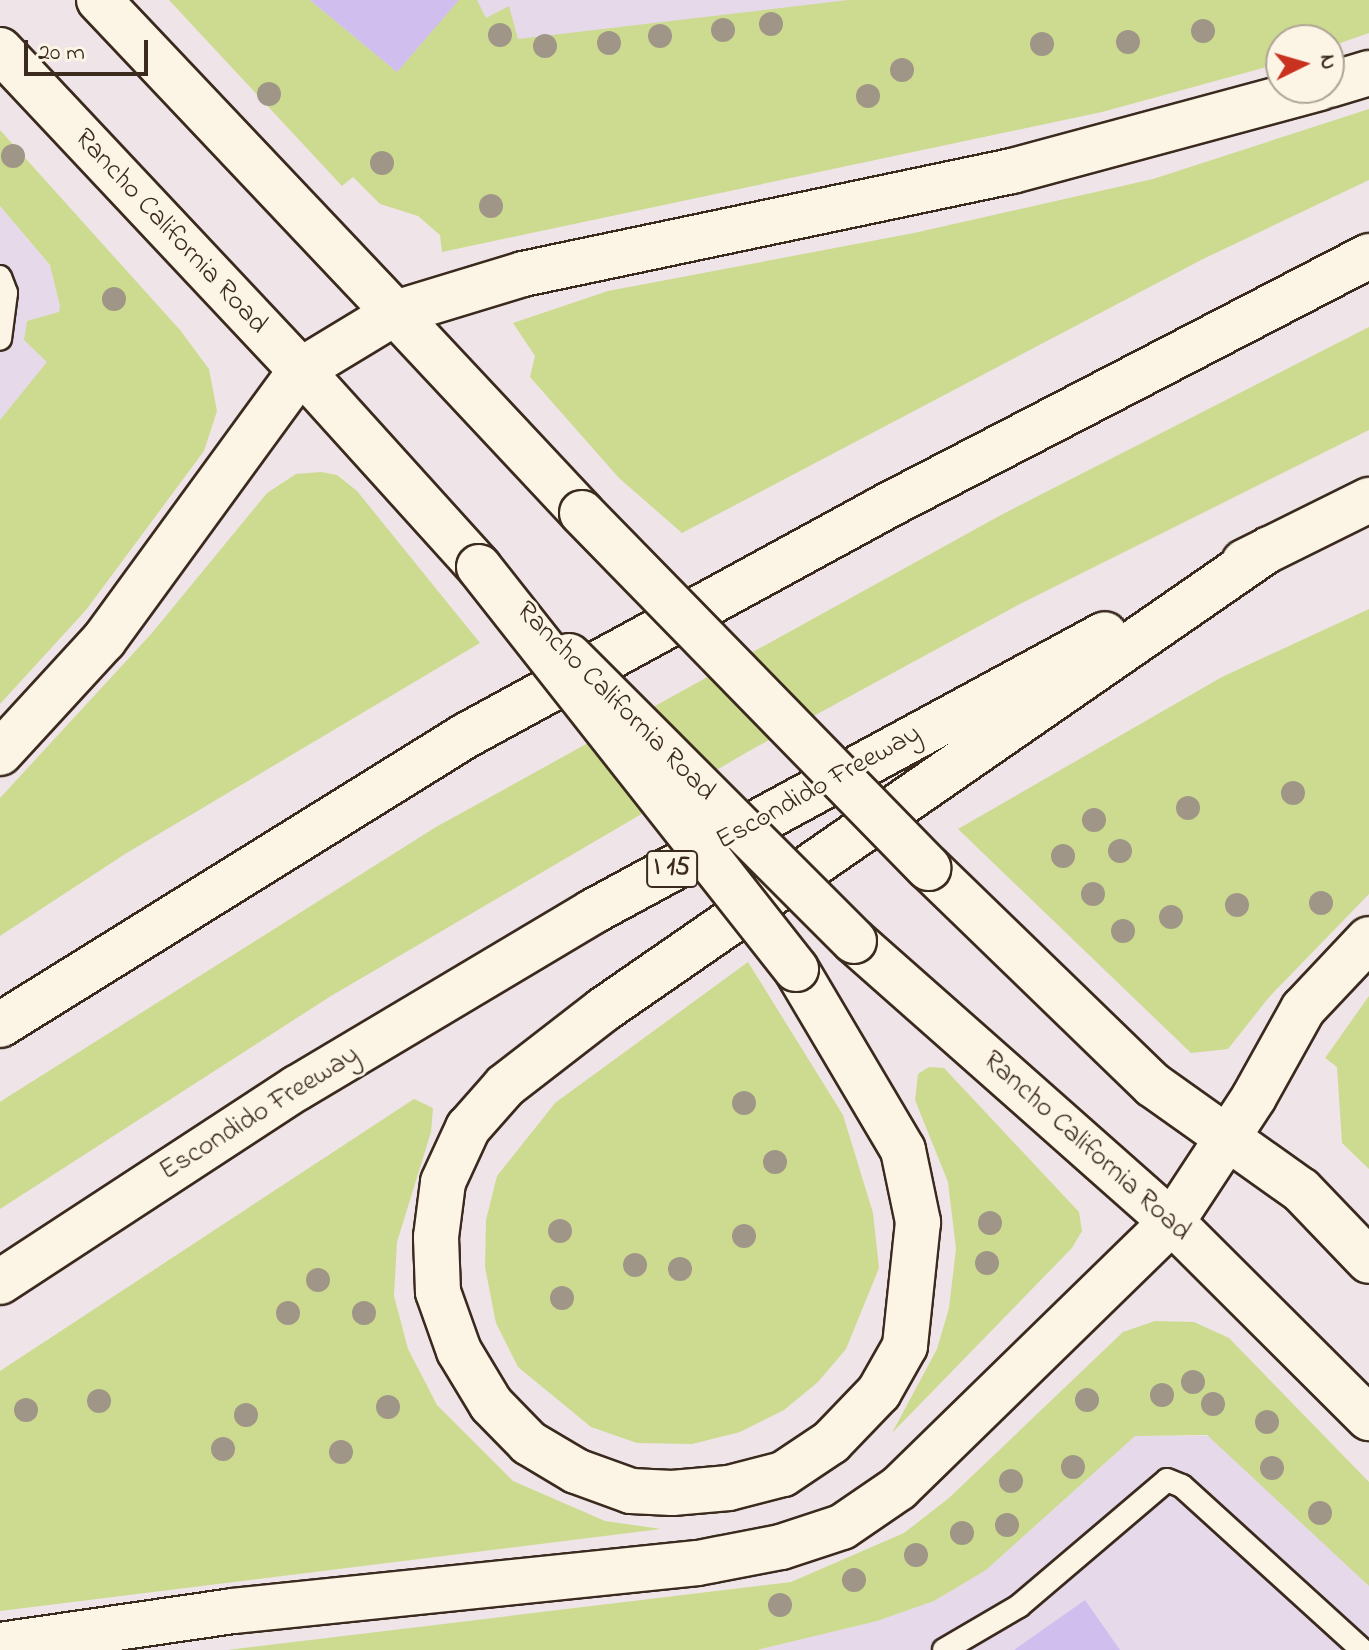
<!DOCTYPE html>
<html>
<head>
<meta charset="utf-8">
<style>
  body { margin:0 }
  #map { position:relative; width:1369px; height:1650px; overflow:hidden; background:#efe4e8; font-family:"Indie Flower",sans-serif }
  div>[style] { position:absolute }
  .built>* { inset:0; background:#e6d9ea }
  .green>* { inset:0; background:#ccdb8f }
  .building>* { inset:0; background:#d0beef }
  .roads { filter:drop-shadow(2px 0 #3b2a1e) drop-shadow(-2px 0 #3b2a1e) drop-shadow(0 2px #3b2a1e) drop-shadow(0 -2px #3b2a1e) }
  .lane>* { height:22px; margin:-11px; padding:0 11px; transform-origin:11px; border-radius:11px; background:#fcf5e5 }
  .secondary>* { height:44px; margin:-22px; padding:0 22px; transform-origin:22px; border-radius:22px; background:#fcf5e5 }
  .primary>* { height:44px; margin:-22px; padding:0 22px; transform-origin:22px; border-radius:22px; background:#fcf5e5 }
  .highway>* { height:44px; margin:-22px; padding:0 22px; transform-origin:22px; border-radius:22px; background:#fcf5e5 }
  .bridges { filter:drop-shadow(2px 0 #3b2a1e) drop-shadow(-2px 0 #3b2a1e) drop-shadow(0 2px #3b2a1e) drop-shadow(0 -2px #3b2a1e) }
  .primary-bridge>* { height:44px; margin:-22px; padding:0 22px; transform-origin:22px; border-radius:22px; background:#fcf5e5 }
  .highway-bridge>* { height:44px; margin:-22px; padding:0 22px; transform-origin:22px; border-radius:22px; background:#fcf5e5 }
  .trees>* { width:24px; height:24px; margin:-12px; border-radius:50%; background:#a09688 }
  span { translate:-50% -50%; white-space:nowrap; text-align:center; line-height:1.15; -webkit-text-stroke:6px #fcf5e5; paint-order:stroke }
  .shield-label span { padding:2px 6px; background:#fcf5e5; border:2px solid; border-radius:6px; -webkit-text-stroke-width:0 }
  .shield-label { font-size:26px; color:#3b2a1e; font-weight:700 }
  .street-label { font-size:28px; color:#3b2a1e }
  .north { position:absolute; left:1265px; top:24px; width:80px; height:80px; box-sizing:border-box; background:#fcf5e5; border:2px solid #afa495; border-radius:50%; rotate:85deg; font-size:22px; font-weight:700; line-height:32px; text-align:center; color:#3b2a1e }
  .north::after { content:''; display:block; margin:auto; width:28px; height:36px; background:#c8321e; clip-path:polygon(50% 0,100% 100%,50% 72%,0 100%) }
  .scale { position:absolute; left:24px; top:40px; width:124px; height:36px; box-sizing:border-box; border:4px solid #3b2a1e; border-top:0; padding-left:10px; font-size:24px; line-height:28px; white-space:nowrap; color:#3b2a1e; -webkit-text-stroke:6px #fcf5e5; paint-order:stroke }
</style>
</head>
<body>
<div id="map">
  <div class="built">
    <i style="clip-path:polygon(292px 0,868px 0,386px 80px)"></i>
    <i style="clip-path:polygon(0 206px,78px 299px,0 509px)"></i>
    <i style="clip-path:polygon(1135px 1436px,1231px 1436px,1369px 1534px,1369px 1650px,757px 1650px,877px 1621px,934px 1601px,986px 1570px)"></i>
  </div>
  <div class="green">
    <i style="clip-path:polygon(169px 0,310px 0,397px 72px,458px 0,477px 0,486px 18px,509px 6px,518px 39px,848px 0,1369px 0,1369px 33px,1329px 47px,1329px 40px,1281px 40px,1281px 63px,1102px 112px,442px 252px,440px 235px,418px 216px,380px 204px,353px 177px,342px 186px)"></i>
    <i style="clip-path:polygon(1369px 109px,1369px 180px,1203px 259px,682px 533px,619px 478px,530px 377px,535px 356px,513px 323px,608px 291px,914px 233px,1153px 179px)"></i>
    <i style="clip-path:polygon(0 130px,180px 330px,209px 369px,217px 411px,204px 451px,86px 610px,0 704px,0 420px,47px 362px,24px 340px,27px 321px,59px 312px,60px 306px,50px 265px,0 206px)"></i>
    <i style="clip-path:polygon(1369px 327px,1369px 430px,1020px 604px,749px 751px,331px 996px,0 1209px,0 1102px,6px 1098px,436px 827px,1001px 515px)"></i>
    <i style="clip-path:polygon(321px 472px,337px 475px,357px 491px,480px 643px,125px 854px,0 936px,0 798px,152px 633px,267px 493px,296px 474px)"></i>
    <i style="clip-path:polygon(1369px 609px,1369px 894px,1270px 996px,1228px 1049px,1191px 1053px,958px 829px,1222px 677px)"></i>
    <i style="clip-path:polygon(748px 962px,843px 1115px,873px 1213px,879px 1268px,846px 1349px,818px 1382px,784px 1410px,740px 1432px,692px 1444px,637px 1443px,591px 1427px,518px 1367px,496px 1323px,485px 1267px,486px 1220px,497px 1176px,555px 1103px)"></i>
    <i style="clip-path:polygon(1369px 996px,1369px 1169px,1342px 1143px,1337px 1067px,1325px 1058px)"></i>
    <i style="clip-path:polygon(929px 1067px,944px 1068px,1079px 1212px,1082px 1231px,1072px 1248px,892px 1433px,937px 1349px,949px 1308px,956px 1249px,948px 1182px,915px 1100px,918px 1074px)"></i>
    <i style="clip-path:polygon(414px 1099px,433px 1108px,431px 1132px,397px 1242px,394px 1296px,408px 1349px,437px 1405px,513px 1481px,605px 1521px,661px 1529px,0 1611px,0 1371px)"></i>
    <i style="clip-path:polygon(1155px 1321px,1194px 1322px,1229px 1338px,1369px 1482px,1369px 1586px,1207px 1435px,1135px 1436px,986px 1570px,934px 1601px,877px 1621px,757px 1650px,227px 1650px,791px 1582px,904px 1533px,949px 1498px,1123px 1332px)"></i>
  </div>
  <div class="building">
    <i style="clip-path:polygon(310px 0,459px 0,397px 72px)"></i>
    <i style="clip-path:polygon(1085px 1600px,1120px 1650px,1014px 1650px)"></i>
  </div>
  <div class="roads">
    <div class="lane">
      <i style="left:0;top:277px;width:17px;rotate:69deg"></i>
      <i style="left:6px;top:293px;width:46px;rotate:97.4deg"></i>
      <i style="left:944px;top:1650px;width:87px;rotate:-30.4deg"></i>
      <i style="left:1019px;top:1606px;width:194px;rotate:-40.4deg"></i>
      <i style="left:1167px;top:1480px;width:16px;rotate:22deg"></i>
      <i style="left:1182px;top:1486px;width:244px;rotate:42.3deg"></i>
    </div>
    <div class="secondary">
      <i style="left:99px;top:0;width:431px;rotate:46.6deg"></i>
      <i style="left:0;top:50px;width:439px;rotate:46.8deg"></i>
    </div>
    <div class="primary">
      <i style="left:395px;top:313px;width:274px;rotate:46.9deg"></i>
      <i style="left:301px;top:370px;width:266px;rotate:47.9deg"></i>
      <i style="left:929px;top:868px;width:312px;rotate:44.1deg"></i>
      <i style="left:1153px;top:1085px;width:181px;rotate:35.4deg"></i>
      <i style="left:1301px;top:1190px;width:98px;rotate:46.2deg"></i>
      <i style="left:854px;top:941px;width:424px;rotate:41.5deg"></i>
      <i style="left:1172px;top:1222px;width:278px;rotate:44.9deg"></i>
    </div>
    <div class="highway">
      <i style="left:1329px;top:85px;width:42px;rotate:-16.7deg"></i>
      <i style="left:1244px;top:562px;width:140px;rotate:-26.4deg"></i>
      <i style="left:0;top:753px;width:154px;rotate:-47.4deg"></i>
      <i style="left:104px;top:640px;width:334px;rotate:-53.9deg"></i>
      <i style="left:301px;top:370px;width:110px;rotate:-31.2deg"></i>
      <i style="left:395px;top:313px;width:134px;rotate:-16.9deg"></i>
      <i style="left:523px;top:274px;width:500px;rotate:-11.9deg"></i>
      <i style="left:1012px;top:171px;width:319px;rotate:-15.1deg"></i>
      <i style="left:796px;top:969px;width:210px;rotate:59.4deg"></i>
      <i style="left:903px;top:1150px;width:74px;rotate:78.2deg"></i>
      <i style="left:918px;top:1222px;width:125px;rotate:96deg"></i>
      <i style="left:905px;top:1346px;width:53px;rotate:119.5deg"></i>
      <i style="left:879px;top:1392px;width:69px;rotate:133.8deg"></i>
      <i style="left:831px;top:1442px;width:58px;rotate:146.3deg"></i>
      <i style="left:783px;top:1474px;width:56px;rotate:165.5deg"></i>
      <i style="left:729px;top:1488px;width:57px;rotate:175deg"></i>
      <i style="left:672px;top:1493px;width:41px;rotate:-177.2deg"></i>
      <i style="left:631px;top:1491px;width:59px;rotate:-160deg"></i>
      <i style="left:576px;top:1471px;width:55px;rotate:-149.2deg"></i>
      <i style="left:529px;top:1443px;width:54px;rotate:-134.3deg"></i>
      <i style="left:491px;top:1404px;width:62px;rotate:-121.1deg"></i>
      <i style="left:459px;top:1351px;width:63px;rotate:-109.6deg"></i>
      <i style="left:438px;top:1292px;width:55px;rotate:-92.1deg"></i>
      <i style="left:436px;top:1237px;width:55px;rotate:-82.7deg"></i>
      <i style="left:443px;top:1182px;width:60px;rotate:-65.2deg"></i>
      <i style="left:468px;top:1128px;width:56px;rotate:-48.6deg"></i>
      <i style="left:505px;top:1086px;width:124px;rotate:-37.8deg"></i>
      <i style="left:603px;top:1010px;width:810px;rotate:-34.69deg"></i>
      <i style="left:0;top:1025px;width:547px;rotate:-31.86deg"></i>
      <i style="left:465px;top:736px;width:472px;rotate:-28.6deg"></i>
      <i style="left:879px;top:510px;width:552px;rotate:-27.4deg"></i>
      <i style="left:0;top:1282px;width:355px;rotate:-33.2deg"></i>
      <i style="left:297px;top:1088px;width:344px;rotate:-30.8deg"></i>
      <i style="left:592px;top:912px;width:583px;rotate:-28.45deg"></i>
      <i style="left:0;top:1645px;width:235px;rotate:-8.3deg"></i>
      <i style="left:233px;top:1611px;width:467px;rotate:-5.9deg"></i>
      <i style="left:698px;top:1563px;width:85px;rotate:-10.9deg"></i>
      <i style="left:781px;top:1547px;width:64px;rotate:-18.2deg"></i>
      <i style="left:842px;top:1527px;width:69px;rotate:-34.4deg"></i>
      <i style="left:899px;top:1488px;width:381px;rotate:-44.3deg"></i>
      <i style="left:1172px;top:1222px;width:149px;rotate:-56.7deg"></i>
      <i style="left:1254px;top:1097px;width:101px;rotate:-60.9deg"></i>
      <i style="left:1303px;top:1009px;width:96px;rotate:-46.7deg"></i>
    </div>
  </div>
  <div class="bridges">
    <div class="primary-bridge">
      <i style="left:582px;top:513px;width:496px;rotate:45.7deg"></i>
      <i style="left:569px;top:656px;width:403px;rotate:45deg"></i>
    </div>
    <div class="highway-bridge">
      <i style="left:479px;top:567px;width:512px;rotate:51.74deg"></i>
    </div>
  </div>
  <div class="trees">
    <i style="left:771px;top:24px"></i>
    <i style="left:723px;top:30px"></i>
    <i style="left:1203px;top:31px"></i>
    <i style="left:500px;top:35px"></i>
    <i style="left:660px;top:36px"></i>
    <i style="left:1128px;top:42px"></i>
    <i style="left:609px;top:43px"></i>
    <i style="left:1042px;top:44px"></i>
    <i style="left:545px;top:46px"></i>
    <i style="left:902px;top:70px"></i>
    <i style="left:269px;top:94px"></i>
    <i style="left:868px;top:96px"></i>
    <i style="left:13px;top:156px"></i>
    <i style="left:382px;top:163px"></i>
    <i style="left:491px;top:206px"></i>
    <i style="left:114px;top:299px"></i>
    <i style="left:1293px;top:793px"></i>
    <i style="left:1188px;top:808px"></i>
    <i style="left:1094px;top:820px"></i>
    <i style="left:1120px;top:851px"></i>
    <i style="left:1063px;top:856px"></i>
    <i style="left:1093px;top:894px"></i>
    <i style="left:1321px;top:903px"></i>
    <i style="left:1237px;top:905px"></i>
    <i style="left:1171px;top:917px"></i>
    <i style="left:1123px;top:931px"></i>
    <i style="left:744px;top:1103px"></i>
    <i style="left:775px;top:1162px"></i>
    <i style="left:990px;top:1223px"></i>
    <i style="left:560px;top:1231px"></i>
    <i style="left:744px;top:1236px"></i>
    <i style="left:987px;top:1263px"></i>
    <i style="left:635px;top:1265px"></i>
    <i style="left:680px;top:1269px"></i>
    <i style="left:318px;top:1280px"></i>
    <i style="left:562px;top:1298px"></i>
    <i style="left:288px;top:1313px"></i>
    <i style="left:364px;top:1313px"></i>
    <i style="left:1193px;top:1382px"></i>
    <i style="left:1162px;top:1395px"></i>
    <i style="left:1087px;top:1400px"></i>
    <i style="left:99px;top:1401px"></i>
    <i style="left:1213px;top:1404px"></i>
    <i style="left:388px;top:1407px"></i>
    <i style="left:26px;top:1410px"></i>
    <i style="left:246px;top:1415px"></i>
    <i style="left:1267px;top:1422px"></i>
    <i style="left:223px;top:1449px"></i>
    <i style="left:341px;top:1452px"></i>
    <i style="left:1073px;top:1467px"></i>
    <i style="left:1272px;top:1468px"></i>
    <i style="left:1011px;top:1481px"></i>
    <i style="left:1320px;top:1513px"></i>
    <i style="left:1007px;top:1525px"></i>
    <i style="left:962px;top:1533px"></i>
    <i style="left:916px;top:1555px"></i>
    <i style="left:854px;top:1580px"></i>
    <i style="left:780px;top:1605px"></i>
  </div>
  <div class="shield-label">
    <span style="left:672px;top:869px">I 15</span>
  </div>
  <div class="street-label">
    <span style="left:170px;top:232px;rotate:47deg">Rancho California Road</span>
    <span style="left:615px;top:702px;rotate:45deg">Rancho California Road</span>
    <span style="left:819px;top:788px;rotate:-29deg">Escondido Freeway</span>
    <span style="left:260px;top:1114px;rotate:-32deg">Escondido Freeway</span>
    <span style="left:1086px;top:1147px;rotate:42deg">Rancho California Road</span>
  </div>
  <div class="north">N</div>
  <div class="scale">20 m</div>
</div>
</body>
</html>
